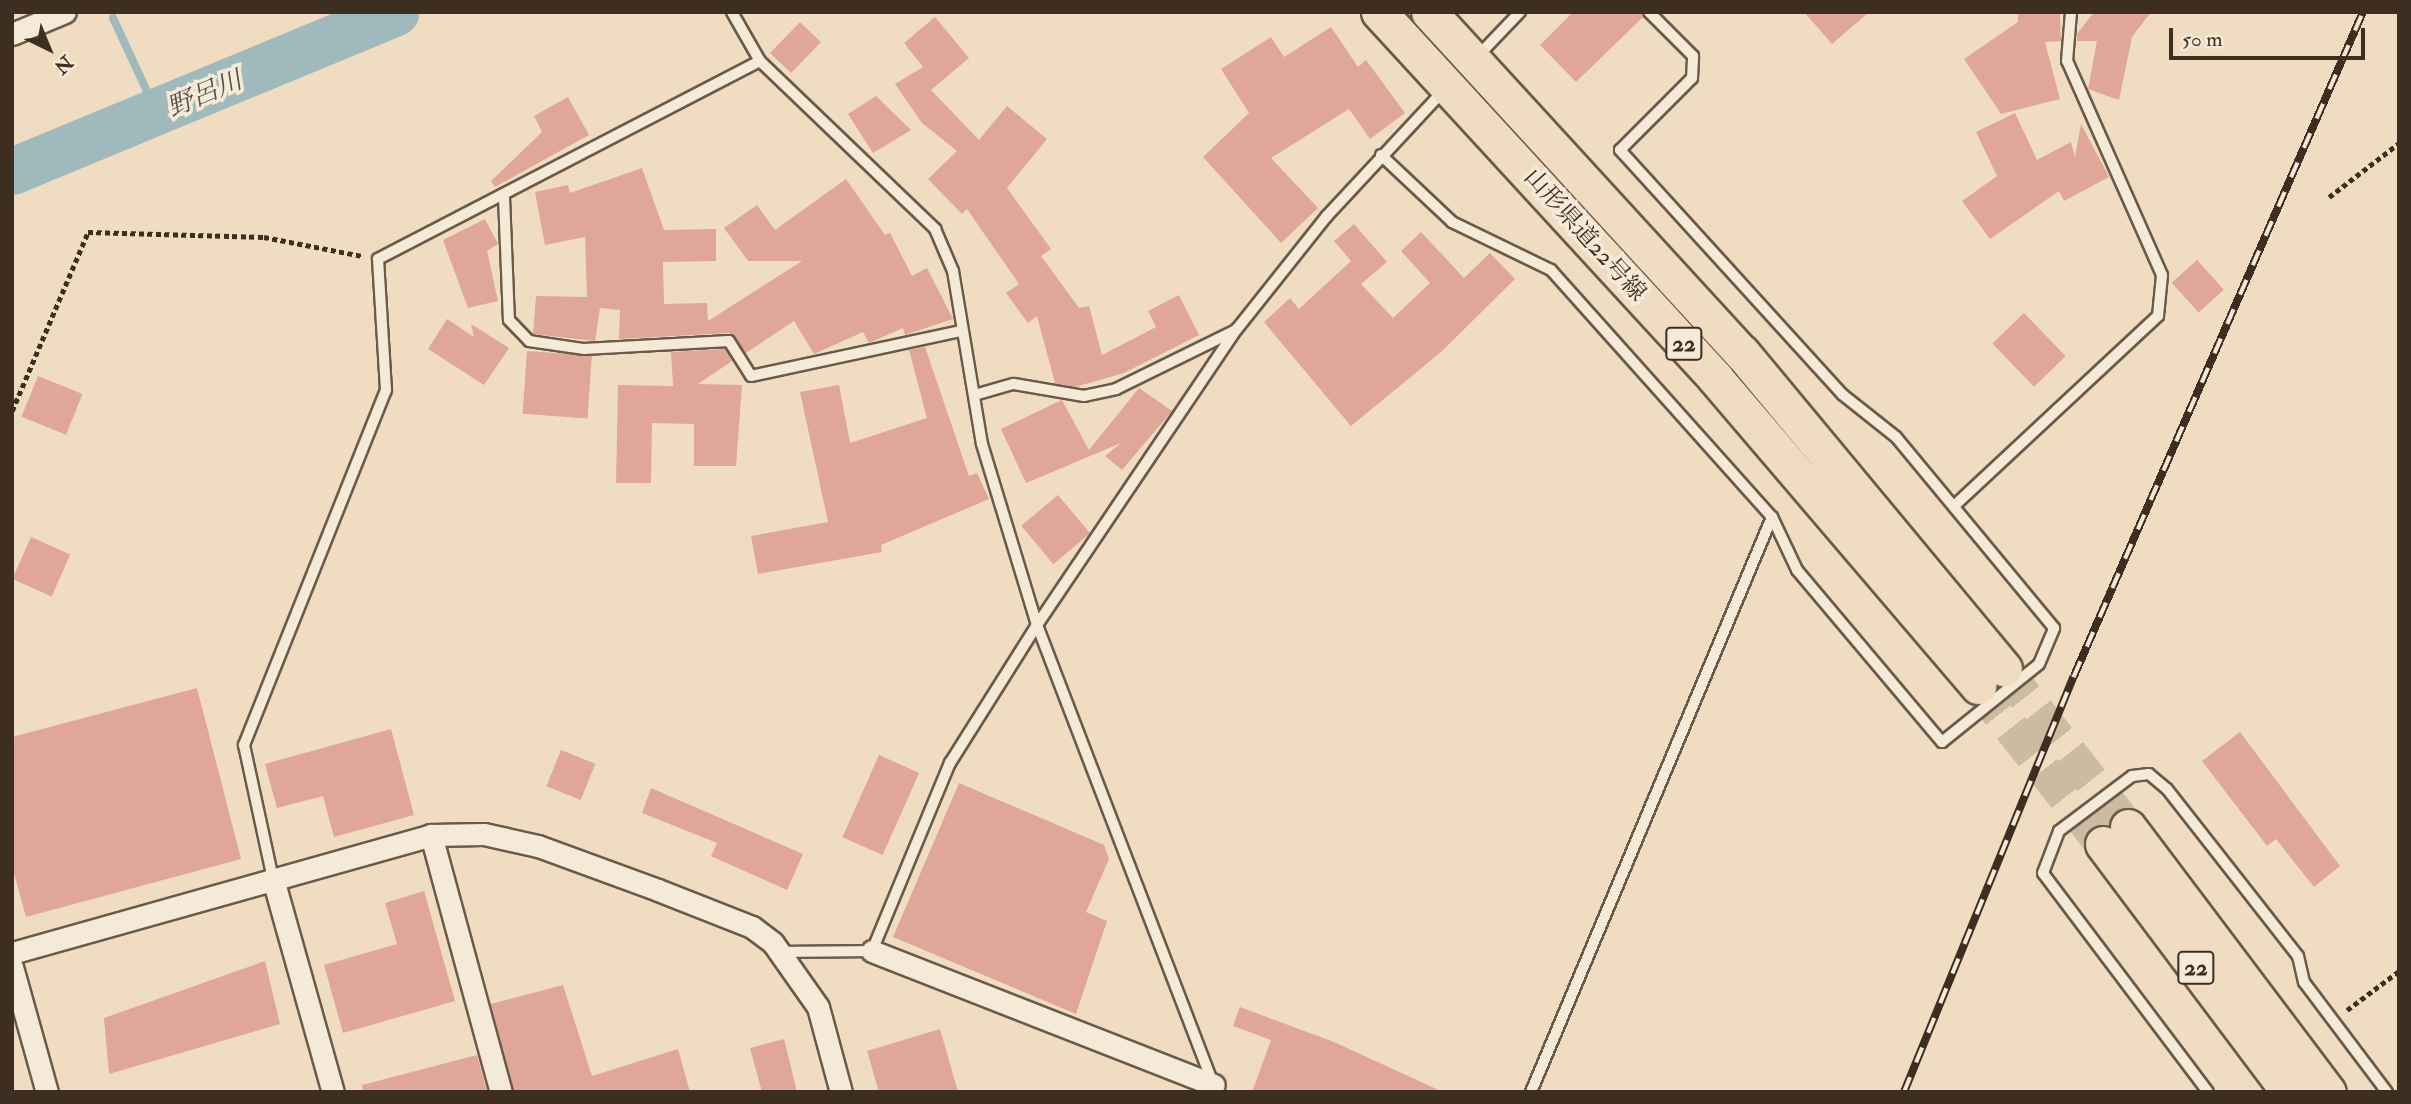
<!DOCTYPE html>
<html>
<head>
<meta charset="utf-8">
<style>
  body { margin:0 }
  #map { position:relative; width:2411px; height:1104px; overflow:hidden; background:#f0ddc1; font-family:"IM FELL Double Pica","Noto Serif JP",serif }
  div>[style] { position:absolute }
  .stream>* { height:8px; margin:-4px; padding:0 4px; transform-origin:4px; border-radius:4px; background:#9fb9bd }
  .river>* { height:47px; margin:-23.5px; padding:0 23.5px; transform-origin:23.5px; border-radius:23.5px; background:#9fb9bd }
  .building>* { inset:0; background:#e0a697; transform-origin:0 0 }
  .primary-tunnel>* { height:35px; margin-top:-17.5px; transform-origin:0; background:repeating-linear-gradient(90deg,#ccbaa1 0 35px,transparent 0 53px) }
  .path>* { height:4.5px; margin-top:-2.25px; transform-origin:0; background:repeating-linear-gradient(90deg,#3e2e21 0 5px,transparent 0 8.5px) }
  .roads { filter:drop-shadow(2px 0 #6a5a49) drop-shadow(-2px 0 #6a5a49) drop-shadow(0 2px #6a5a49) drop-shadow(0 -2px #6a5a49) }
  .service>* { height:10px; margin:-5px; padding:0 5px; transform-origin:5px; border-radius:5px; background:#f5e9d7 }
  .minor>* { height:21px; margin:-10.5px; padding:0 10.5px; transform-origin:10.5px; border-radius:10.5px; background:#f5e9d7 }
  .primary>* { height:35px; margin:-17.5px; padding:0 17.5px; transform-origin:17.5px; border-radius:17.5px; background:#f0ddc1 }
  .rail>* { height:8px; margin-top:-4px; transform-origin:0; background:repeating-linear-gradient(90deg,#f5e9d7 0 16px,#3e2e21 0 32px); box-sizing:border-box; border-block:2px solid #3e2e21 }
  span { translate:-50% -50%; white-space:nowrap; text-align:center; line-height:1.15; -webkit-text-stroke:7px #f5e9d7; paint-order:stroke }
  .shield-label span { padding:2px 5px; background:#f5e9d7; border:2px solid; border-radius:5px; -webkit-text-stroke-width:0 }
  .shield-label { font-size:23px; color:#3e2e21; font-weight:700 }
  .street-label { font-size:24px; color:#3e2e21 }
  .water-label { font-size:26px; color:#565148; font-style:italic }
  .frame { position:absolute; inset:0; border:14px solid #3e2e21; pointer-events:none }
  .north { position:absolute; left:14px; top:14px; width:70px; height:70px; -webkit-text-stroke:5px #f5e9d7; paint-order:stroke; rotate:137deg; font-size:19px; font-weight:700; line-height:28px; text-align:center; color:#3e2e21 }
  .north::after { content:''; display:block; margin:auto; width:24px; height:32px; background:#3e2e21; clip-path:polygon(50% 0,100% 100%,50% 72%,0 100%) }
  .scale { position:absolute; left:2169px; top:28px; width:196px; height:32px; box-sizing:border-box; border:4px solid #3e2e21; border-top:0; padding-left:9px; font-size:21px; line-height:24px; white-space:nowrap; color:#3e2e21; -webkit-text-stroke:5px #f5e9d7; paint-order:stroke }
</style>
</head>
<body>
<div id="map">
  <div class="stream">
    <i style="left:113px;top:18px;width:107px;rotate:65.1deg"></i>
  </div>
  <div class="river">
    <i style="left:12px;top:171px;width:415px;rotate:-22.5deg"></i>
  </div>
  <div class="building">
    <i style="clip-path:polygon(1573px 12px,1641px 12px,1643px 17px,1576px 82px,1540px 45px)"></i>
    <i style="clip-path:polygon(1804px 12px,1869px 12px,1832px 44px)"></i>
    <i style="clip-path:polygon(2018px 12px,2060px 12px,2061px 41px,2045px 42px,2060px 99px,2001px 114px,1964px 59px,2018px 22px)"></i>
    <i style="clip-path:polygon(2094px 12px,2151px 12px,2132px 37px,2119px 100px,2088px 89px,2097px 41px,2077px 41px,2077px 34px)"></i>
    <i style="clip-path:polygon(935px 17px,969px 58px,931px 90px,979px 140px,1007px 106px,1047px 139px,1007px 188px,1051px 249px,1041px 256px,1079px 308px,1089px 306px,1102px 355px,1156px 327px,1148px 311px,1179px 295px,1199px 335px,1124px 373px,1075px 387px,1055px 383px,1037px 316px,1028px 323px,1006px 293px,1019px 284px,967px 209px,962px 214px,928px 179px,957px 151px,922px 123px,895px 84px,923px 67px,904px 43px)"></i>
    <i style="left:800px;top:22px;width:29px;height:43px;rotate:44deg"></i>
    <i style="clip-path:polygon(1331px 27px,1358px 67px,1366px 60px,1405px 113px,1370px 139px,1349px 109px,1271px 158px,1318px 208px,1281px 243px,1203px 157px,1249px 113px,1221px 69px,1271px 37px,1284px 57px)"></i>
    <i style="clip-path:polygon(876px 96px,911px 130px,873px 153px,848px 114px)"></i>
    <i style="clip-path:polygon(568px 97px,589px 135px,495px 187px,491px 181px,542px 132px,534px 116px)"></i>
    <i style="clip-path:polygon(2015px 113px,2037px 160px,2071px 142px,2075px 157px,2081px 124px,2109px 177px,2064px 201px,2059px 191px,1990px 239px,1962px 201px,1997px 176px,1976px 132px)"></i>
    <i style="clip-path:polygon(642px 168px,664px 230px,716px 229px,716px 261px,663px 262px,664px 304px,707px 303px,708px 321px,802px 261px,748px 261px,724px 228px,757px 205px,775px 230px,846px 179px,885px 235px,890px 233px,912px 276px,927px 268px,953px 319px,905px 335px,903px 328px,869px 343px,863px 332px,814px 354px,794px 321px,746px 353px,729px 333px,619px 339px,620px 310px,600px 308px,595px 341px,533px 334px,536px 296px,587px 297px,585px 237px,545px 245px,535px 192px,568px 185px,570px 193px)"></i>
    <i style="clip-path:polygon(485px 219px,498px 244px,487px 251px,498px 301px,468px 308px,443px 240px)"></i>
    <i style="clip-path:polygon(1354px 224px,1387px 262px,1361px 284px,1393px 318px,1430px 283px,1401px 251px,1421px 232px,1464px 278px,1490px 253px,1515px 279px,1441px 352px,1351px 426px,1264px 322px,1290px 298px,1299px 309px,1351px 261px,1334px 241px)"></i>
    <i style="left:2197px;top:260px;width:40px;height:34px;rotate:48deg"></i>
    <i style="left:2024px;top:313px;width:60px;height:44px;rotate:46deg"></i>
    <i style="clip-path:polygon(447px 319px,474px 337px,471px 324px,509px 348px,484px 385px,428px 349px)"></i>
    <i style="clip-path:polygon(925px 347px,969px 476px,977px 473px,989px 499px,881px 545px,882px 552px,758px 574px,751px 536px,828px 522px,800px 392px,839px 385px,850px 443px,927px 418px,909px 350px)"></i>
    <i style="clip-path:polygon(725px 349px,732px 361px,698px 384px,742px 385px,736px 466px,694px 466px,694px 424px,652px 423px,651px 483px,616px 483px,618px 385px,673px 386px,671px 352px)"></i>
    <i style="left:527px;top:351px;width:65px;height:63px;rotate:4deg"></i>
    <i style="left:38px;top:376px;width:48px;height:44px;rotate:22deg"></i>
    <i style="clip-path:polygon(1139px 388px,1172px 411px,1122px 470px,1105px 456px,1121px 443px,1026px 483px,1001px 429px,1062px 400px,1089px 450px)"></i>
    <i style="left:1058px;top:495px;width:50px;height:48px;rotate:50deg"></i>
    <i style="left:31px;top:537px;width:43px;height:46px;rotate:24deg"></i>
    <i style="clip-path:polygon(197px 688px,241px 859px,26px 917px,12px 866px,12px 737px)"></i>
    <i style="clip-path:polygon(391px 729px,414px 815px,334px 837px,323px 796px,277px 808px,265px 764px)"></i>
    <i style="clip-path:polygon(2240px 732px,2340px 866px,2314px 887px,2276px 839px,2267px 846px,2202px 761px)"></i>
    <i style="left:561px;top:750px;width:37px;height:39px;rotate:22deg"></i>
    <i style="left:879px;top:755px;width:44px;height:90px;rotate:24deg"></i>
    <i style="clip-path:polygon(959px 783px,1104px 845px,1109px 859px,1086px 912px,1107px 921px,1076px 1014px,893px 937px)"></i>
    <i style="clip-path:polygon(651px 788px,803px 854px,787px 890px,711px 856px,717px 843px,642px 813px)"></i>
    <i style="clip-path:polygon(424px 891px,455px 1001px,343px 1033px,324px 965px,397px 944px,385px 903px)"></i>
    <i style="clip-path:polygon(265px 961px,280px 1024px,109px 1074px,104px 1018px)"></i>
    <i style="clip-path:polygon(563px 985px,592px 1076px,678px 1049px,690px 1092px,514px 1092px,491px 1004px)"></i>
    <i style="clip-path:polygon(1240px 1007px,1334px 1042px,1443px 1092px,1252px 1092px,1271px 1040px,1233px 1026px)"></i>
    <i style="clip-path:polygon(940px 1029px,958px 1092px,879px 1092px,867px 1051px)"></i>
    <i style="clip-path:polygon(784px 1039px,797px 1092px,762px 1092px,750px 1048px)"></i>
    <i style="clip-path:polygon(477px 1055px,487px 1092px,363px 1092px,362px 1085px)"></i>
  </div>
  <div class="primary-tunnel">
    <i style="left:2004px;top:669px;width:201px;rotate:51.9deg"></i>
    <i style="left:1978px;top:686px;width:201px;rotate:51.7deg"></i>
  </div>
  <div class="path">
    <i style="left:2329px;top:197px;width:88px;rotate:-37.6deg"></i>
    <i style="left:12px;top:411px;width:194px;rotate:-67deg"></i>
    <i style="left:88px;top:232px;width:176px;rotate:1.6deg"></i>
    <i style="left:264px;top:237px;width:101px;rotate:10.9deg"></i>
    <i style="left:2347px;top:1010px;width:65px;rotate:-36.9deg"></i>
  </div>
  <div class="roads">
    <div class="service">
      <i style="left:732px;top:12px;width:56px;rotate:60.3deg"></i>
      <i style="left:760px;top:61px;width:243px;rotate:43.8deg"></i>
      <i style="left:935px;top:229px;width:46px;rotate:66.8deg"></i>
      <i style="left:953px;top:271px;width:175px;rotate:80.5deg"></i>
      <i style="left:982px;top:444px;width:189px;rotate:73.1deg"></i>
      <i style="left:1037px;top:625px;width:491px;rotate:69deg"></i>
      <i style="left:1476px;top:58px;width:64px;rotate:-46.3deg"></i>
      <i style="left:1381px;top:155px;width:98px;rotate:43.3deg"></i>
      <i style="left:1452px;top:222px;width:110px;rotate:25.9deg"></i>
      <i style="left:1551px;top:270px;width:331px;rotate:48.2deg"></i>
      <i style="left:1772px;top:517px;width:59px;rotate:64.7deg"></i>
      <i style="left:1797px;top:570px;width:225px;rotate:49.9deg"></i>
      <i style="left:1942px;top:742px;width:124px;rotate:-38.8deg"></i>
      <i style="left:2039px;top:664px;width:39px;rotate:-67deg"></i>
      <i style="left:2054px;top:628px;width:248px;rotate:-129.6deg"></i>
      <i style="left:1896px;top:437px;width:69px;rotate:-141.5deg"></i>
      <i style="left:1842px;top:394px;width:330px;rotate:-132.3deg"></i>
      <i style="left:1620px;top:150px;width:102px;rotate:-45deg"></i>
      <i style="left:1692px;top:78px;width:22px;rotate:-87deg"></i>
      <i style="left:1693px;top:56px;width:62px;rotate:-135deg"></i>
      <i style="left:504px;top:197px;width:123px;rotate:87.7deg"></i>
      <i style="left:509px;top:320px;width:29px;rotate:46deg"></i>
      <i style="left:529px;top:341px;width:56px;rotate:8.3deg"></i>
      <i style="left:584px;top:349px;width:145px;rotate:-3.2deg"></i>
      <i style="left:729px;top:341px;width:41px;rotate:57.8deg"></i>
      <i style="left:751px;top:376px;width:215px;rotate:-12.1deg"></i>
      <i style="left:978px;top:394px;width:37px;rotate:-16deg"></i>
      <i style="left:1014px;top:384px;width:71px;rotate:9.7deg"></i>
      <i style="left:1084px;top:396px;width:33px;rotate:-12deg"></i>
      <i style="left:1116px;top:389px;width:131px;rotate:-26.2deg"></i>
      <i style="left:1954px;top:506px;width:279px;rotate:-43deg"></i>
      <i style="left:2158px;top:316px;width:41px;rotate:-84.4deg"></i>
      <i style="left:2162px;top:275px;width:234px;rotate:-113.9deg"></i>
      <i style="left:2067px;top:61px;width:49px;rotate:-85.3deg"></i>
      <i style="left:273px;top:879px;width:137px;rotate:-102.2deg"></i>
      <i style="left:244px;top:745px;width:382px;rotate:-68.2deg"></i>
      <i style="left:386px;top:390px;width:131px;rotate:-93.5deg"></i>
      <i style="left:378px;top:259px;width:430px;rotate:-27.4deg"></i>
      <i style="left:781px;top:952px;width:91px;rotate:-0.6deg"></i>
      <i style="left:872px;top:951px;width:204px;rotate:-67.5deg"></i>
      <i style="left:950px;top:763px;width:163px;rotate:-57.8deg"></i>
      <i style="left:1037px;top:625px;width:357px;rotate:-56deg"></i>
      <i style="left:1237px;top:329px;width:143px;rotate:-51.5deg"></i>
      <i style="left:1326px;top:217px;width:175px;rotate:-47.1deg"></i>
      <i style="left:1531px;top:1092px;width:623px;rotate:-67.26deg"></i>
      <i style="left:2208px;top:1092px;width:274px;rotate:-127deg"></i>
      <i style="left:2043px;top:873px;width:45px;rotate:-69.1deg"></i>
      <i style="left:2059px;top:831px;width:91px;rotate:-37deg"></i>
      <i style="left:2132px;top:776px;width:17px;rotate:-7deg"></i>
      <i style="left:2149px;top:774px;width:23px;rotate:40deg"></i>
      <i style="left:2167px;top:789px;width:212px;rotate:51.9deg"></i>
      <i style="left:2298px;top:956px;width:27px;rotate:77deg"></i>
      <i style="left:2304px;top:982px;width:138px;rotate:53deg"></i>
    </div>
    <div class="minor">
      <i style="left:12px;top:34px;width:57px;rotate:-22.5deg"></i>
      <i style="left:431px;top:835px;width:266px;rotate:74.8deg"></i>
      <i style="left:273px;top:879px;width:221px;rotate:74.3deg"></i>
      <i style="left:872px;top:951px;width:367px;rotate:21.4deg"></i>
      <i style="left:12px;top:953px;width:435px;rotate:-15.7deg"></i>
      <i style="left:431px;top:835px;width:53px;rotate:-1.1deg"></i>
      <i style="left:484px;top:834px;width:55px;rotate:12.5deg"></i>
      <i style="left:538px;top:846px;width:128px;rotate:20.1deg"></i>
      <i style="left:658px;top:890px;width:101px;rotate:21.5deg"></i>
      <i style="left:752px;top:927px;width:26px;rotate:37deg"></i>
      <i style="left:773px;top:943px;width:78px;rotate:54.9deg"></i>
      <i style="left:818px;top:1007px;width:88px;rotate:74.9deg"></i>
      <i style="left:12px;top:967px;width:130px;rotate:74.4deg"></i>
    </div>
    <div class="primary">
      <i style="left:1379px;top:12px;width:498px;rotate:47.4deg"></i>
      <i style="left:1716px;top:379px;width:404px;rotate:49.5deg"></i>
      <i style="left:1429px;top:12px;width:463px;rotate:47.5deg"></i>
      <i style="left:1742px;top:353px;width:410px;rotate:50.3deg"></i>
      <i style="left:2128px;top:827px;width:332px;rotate:53deg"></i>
      <i style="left:2103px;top:844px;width:310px;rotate:53.1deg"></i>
    </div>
  </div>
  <div class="rail">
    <i style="left:1904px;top:1092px;width:449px;rotate:-67.8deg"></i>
    <i style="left:2074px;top:676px;width:724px;rotate:-66.48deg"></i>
  </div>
  <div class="shield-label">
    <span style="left:1684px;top:344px">22</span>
    <span style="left:2196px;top:968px">22</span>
  </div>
  <div class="street-label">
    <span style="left:1585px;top:235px;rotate:48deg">山形県道22号線</span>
  </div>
  <div class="water-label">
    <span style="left:205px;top:95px;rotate:-23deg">野呂川</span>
  </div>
  <div class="frame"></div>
  <div class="north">N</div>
  <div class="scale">50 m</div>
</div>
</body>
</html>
